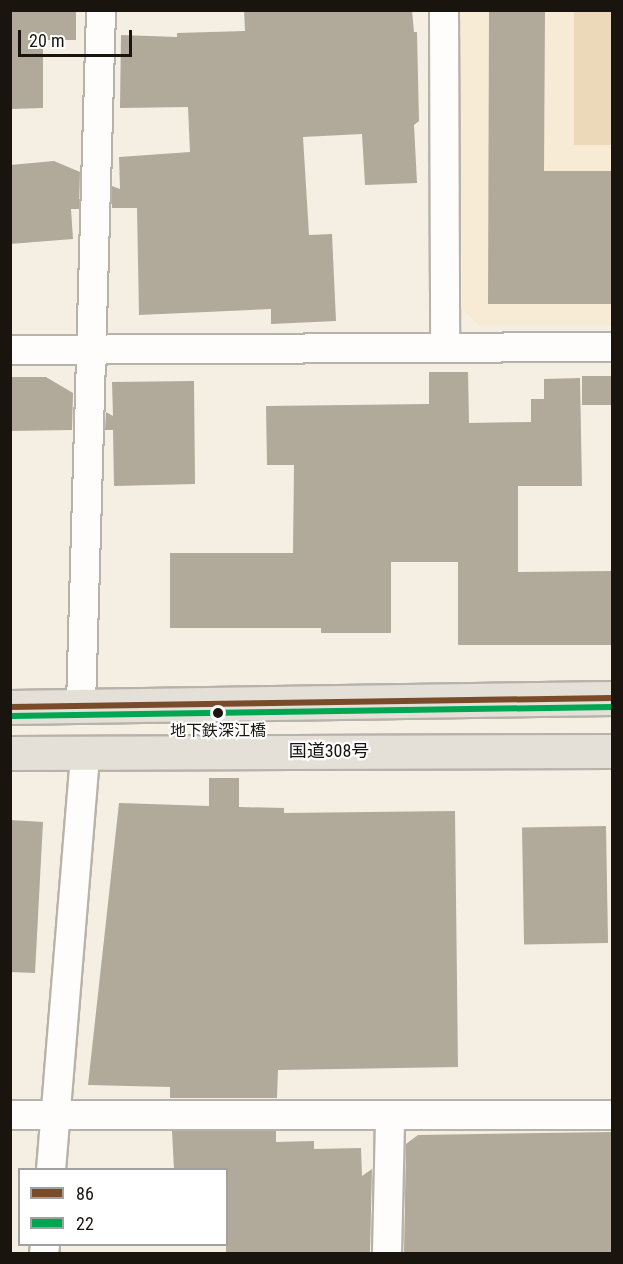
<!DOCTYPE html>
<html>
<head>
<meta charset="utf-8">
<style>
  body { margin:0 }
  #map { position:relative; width:623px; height:1264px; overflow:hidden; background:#f5efe3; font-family:"Roboto Condensed","Noto Sans JP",sans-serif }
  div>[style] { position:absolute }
  .built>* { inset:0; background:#f7ebd6 }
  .green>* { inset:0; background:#ebd9b9; transform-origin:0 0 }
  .building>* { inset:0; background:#b1a99a; transform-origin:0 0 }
  .roads { filter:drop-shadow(2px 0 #b8b3aa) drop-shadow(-2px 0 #b8b3aa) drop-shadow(0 2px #b8b3aa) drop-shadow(0 -2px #b8b3aa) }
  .minor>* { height:28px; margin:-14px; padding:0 14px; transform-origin:14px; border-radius:14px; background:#fefdfb }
  .trunk>* { height:33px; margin:-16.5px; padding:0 16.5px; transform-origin:16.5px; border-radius:16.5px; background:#e4e0d8 }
  .bus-1>* { height:6px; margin:-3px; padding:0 3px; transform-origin:3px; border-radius:3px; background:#7a4b2a }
  .bus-2>* { height:6px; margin:-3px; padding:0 3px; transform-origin:3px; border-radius:3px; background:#00a651 }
  .dots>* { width:16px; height:16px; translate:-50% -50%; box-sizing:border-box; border:3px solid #fff; border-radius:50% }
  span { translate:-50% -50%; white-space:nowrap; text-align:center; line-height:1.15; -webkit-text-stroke:4.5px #fff; paint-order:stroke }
  .bus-label { font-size:16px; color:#19150e }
  .street-label { font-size:18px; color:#19150e }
  .frame { position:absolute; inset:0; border:12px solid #19150e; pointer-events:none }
  .legend { position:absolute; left:18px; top:1168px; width:210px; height:78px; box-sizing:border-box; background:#fff; border:2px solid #a3a19f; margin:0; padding:8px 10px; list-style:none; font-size:18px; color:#19150e }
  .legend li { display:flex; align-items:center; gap:12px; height:30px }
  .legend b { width:30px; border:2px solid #a3a19f }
  .scale { position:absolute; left:18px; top:30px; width:114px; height:27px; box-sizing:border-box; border:3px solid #19150e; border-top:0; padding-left:8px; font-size:18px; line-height:21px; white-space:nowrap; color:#19150e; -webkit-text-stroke:4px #fff; paint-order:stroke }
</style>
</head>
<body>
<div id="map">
  <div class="built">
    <i style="clip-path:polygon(460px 11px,612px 11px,612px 326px,479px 326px,462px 309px)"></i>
  </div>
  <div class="green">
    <i style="left:574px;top:11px;width:38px;height:134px"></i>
  </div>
  <div class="building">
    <i style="clip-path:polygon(10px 10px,76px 10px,76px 40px,43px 40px,43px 108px,10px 109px)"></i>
    <i style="clip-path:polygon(244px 10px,412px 10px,414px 32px,417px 32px,419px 121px,414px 125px,417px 183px,365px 185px,362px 134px,303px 137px,309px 235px,332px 234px,336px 321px,271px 324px,271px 309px,139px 315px,137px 208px,112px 208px,112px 186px,120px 189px,119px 157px,190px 152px,188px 107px,120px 108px,121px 35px,177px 37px,177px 33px,245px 31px)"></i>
    <i style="clip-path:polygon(489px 10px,545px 10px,544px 171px,612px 171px,612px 304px,488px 304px)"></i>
    <i style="clip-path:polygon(54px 161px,80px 172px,79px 209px,71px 209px,73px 239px,10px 244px,10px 165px)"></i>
    <i style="clip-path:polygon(429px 372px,468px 372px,469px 423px,531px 422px,531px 399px,544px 399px,544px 379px,580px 378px,582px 486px,518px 486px,518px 572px,612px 571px,612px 645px,458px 645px,458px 562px,391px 562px,391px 633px,321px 633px,321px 628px,170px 628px,170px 553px,293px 553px,294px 465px,267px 465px,266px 406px,429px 404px)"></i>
    <i style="left:582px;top:376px;width:30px;height:29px"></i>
    <i style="clip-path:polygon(10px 377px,46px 377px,73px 393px,72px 430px,10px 431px)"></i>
    <i style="clip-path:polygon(194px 381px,195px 484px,114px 486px,113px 430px,105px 430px,106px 412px,113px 416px,112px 382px)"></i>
    <i style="clip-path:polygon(209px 778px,239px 778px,239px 807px,284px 808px,284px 813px,455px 811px,458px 1067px,278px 1070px,277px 1098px,170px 1098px,170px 1087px,88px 1085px,119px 803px,209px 806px)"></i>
    <i style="clip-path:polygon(10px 820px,43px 822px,35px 973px,10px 972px)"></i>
    <i style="left:606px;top:826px;width:117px;height:84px;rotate:89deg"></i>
    <i style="clip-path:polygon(172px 1131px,276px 1131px,276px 1142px,314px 1141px,314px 1149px,361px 1148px,362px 1176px,372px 1169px,370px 1254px,226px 1254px,226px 1170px,174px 1170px)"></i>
    <i style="clip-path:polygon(612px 1132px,612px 1254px,404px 1254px,406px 1144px,418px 1135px)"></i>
  </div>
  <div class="roads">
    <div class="minor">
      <i style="left:444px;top:10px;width:338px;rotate:89.8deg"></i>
      <i style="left:10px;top:350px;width:602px;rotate:-0.29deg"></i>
      <i style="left:81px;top:705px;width:695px;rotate:-88.35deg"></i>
      <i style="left:10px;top:1115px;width:602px"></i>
      <i style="left:51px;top:1170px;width:419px;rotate:-85.3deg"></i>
      <i style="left:44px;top:1254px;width:10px;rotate:-84deg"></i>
      <i style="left:387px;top:1254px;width:136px;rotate:-88.7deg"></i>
    </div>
    <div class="trunk">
      <i style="left:10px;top:707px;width:602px;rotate:-0.86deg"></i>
      <i style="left:10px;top:753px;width:602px;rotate:-0.19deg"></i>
    </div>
  </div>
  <div class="bus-1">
    <i style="left:10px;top:707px;width:602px;rotate:-0.86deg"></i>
  </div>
  <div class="bus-2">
    <i style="left:10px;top:716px;width:602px;rotate:-0.86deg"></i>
  </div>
  <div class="dots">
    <i style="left:218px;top:713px;background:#19150e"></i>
  </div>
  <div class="bus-label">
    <span style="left:218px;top:731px">地下鉄深江橋</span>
  </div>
  <div class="street-label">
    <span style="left:329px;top:751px">国道308号</span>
  </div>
  <div class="frame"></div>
  <ul class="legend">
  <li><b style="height:8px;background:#7a4b2a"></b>86</li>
  <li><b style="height:8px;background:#00a651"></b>22</li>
  </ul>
  <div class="scale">20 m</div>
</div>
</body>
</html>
